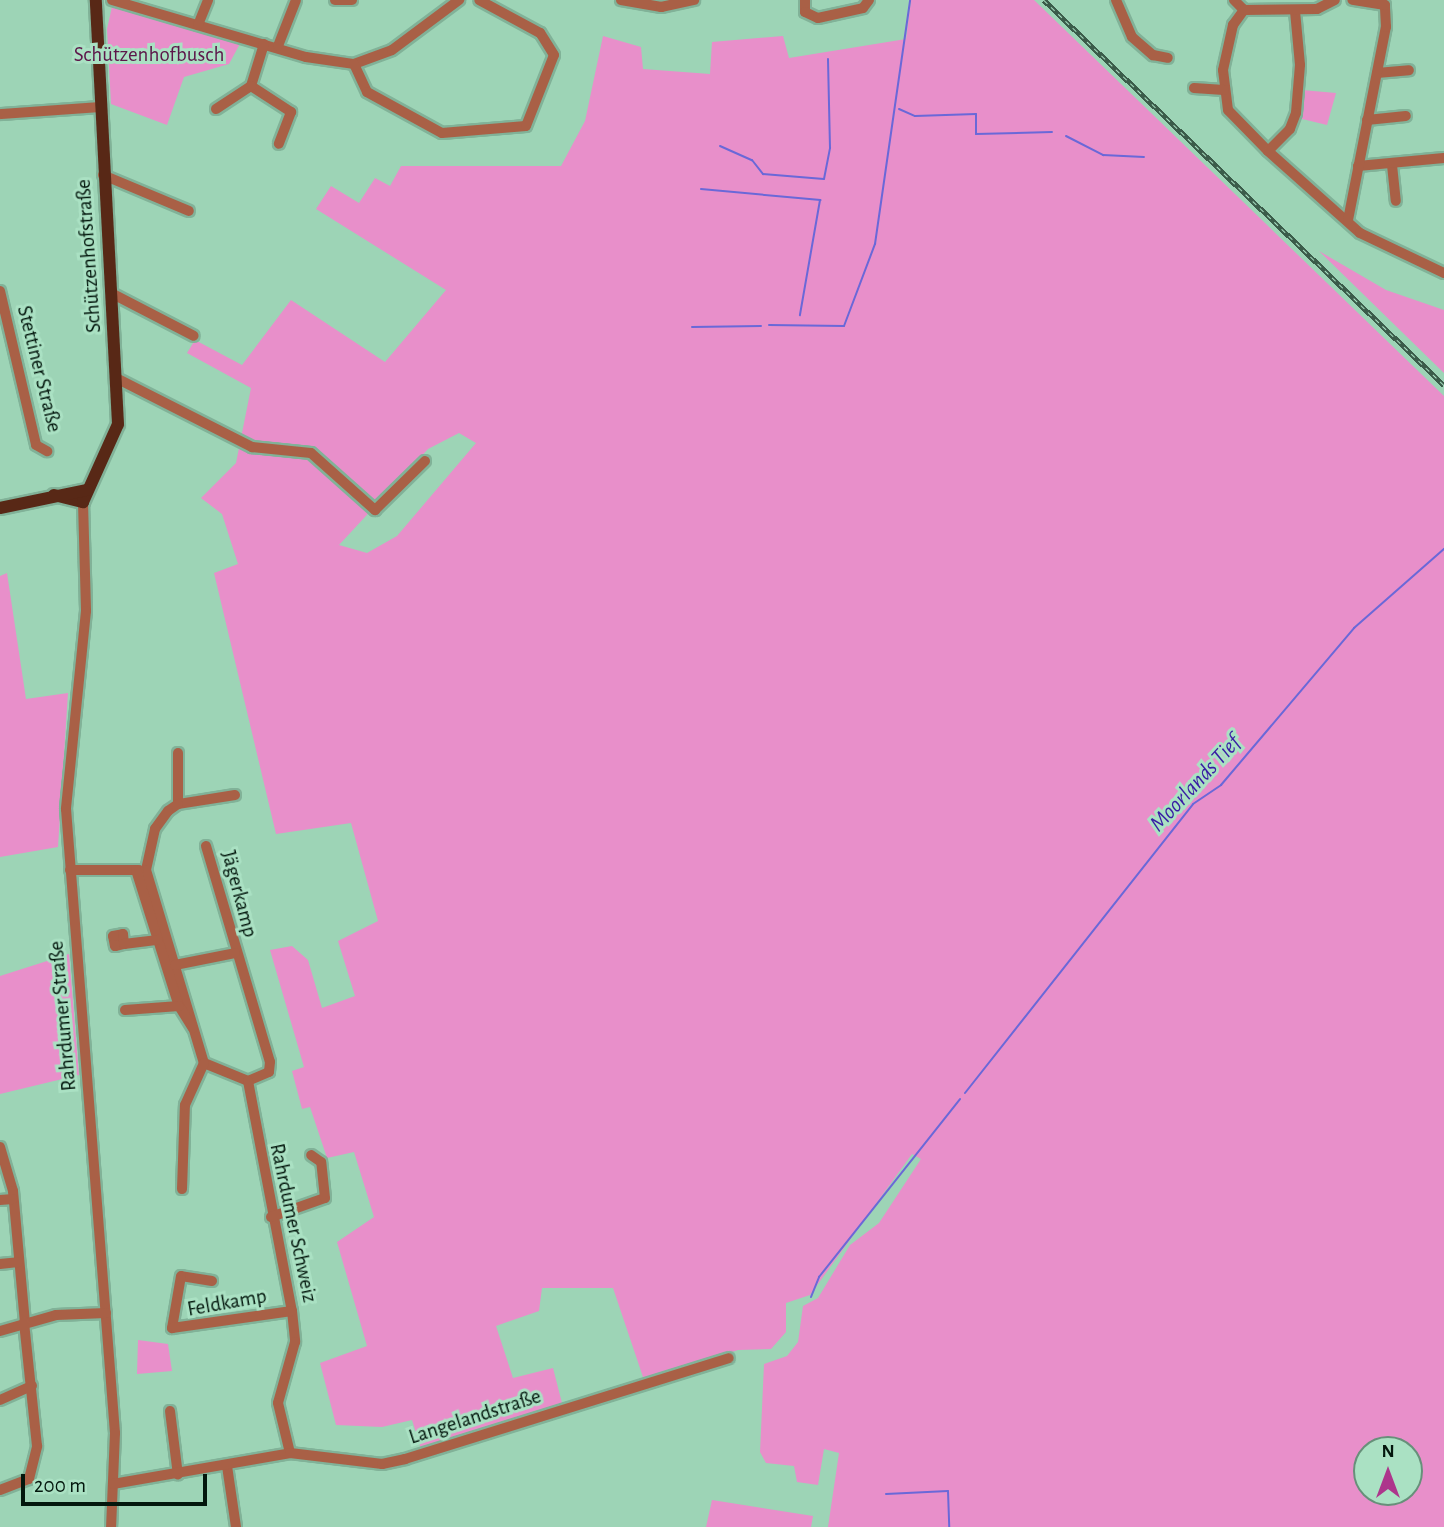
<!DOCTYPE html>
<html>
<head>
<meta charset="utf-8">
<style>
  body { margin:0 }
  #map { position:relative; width:1444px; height:1527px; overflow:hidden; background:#9dd4b6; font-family:"Alegreya Sans",sans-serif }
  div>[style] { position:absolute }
  .green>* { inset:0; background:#e88fca }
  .stream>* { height:2px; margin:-1px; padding:0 1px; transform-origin:1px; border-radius:1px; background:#6a68d8 }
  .roads { filter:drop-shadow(2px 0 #81b298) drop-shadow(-2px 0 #81b298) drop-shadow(0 2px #81b298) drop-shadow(0 -2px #81b298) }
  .minor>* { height:10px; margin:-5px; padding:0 5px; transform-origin:5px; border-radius:5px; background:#a96046 }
  .major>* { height:12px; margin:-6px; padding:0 6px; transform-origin:6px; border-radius:6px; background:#582816 }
  .rail>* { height:4.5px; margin-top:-2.25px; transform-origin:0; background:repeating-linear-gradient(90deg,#aae1c3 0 5px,#3b5c4a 0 10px); box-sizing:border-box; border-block:2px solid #3b5c4a }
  span { translate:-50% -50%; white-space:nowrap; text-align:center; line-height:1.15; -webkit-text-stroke:6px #aae1c3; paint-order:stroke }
  .park-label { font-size:21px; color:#5c1649 }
  .street-label { font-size:21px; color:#03170d }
  .water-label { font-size:23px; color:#391ca4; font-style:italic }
  .north { position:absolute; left:1353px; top:1436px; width:70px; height:70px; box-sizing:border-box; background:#aae1c3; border:2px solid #67907a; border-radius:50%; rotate:0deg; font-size:19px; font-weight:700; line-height:28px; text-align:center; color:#03170d }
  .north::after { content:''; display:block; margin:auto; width:24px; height:32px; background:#ad368c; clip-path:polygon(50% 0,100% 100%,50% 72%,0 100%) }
  .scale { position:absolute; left:21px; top:1474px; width:186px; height:32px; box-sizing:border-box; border:4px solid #03170d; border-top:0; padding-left:9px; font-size:21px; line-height:24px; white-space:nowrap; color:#03170d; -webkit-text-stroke:5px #aae1c3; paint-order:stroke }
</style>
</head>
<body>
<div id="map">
  <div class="green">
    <i style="clip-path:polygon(evenodd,911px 0,1034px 0,1444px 396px,1444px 1527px,828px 1527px,839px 1453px,824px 1449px,818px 1485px,797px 1482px,794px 1466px,766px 1463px,760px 1452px,764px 1364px,787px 1356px,798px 1342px,803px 1306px,818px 1298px,850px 1245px,879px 1223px,921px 1159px,912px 1154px,810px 1295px,786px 1303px,786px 1332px,771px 1349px,738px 1350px,644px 1380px,613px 1288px,542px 1288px,539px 1311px,496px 1326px,513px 1378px,553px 1368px,563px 1407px,421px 1449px,412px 1420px,382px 1427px,336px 1425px,320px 1363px,367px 1346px,337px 1242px,374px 1217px,354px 1152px,327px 1158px,310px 1107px,302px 1109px,292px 1071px,304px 1067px,270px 950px,292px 946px,308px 960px,322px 1008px,355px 996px,338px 941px,378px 921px,351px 823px,276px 834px,214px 573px,238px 564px,222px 514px,201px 498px,236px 463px,251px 388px,187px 353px,195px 340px,242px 365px,291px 300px,385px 362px,446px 290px,316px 209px,331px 186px,359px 203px,375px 178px,390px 186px,401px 166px,561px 166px,585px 121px,603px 36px,641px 47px,643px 69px,710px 74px,712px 42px,783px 36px,789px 58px,906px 39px,911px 0,459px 433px,476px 443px,397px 536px,367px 553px,339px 545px,428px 449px,459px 433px,911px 0,1367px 1450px,1409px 1450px,1409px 1492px,1367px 1492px,1367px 1450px)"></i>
    <i style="clip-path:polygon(113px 2px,242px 40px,229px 64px,184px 77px,167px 125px,111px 104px,107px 29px)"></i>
    <i style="clip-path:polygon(1302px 90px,1336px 93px,1327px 125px,1298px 118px)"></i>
    <i style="clip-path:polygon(1319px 251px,1386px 290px,1444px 310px,1444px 373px)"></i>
    <i style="clip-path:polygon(7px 573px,26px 699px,68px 693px,58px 847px,0 857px,0 576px)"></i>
    <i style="clip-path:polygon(69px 954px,79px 1075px,0 1094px,0 976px)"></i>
    <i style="clip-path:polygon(138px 1340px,168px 1344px,172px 1371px,137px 1374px)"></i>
    <i style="clip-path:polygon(712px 1500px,813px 1516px,811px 1527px,706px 1527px)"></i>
  </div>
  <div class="stream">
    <i style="left:899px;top:109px;width:17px;rotate:24deg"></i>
    <i style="left:915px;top:116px;width:61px;rotate:-1.9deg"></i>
    <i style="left:976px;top:114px;width:20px;rotate:90deg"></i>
    <i style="left:976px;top:134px;width:76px;rotate:-1.5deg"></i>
    <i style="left:1066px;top:136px;width:42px;rotate:27.2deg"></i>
    <i style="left:1103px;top:155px;width:41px;rotate:2.8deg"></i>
    <i style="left:720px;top:146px;width:35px;rotate:24deg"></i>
    <i style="left:752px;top:160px;width:18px;rotate:52deg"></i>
    <i style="left:763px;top:174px;width:61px;rotate:4.7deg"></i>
    <i style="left:824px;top:179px;width:32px;rotate:-79deg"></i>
    <i style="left:830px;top:148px;width:89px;rotate:-91.3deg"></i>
    <i style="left:701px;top:189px;width:120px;rotate:5.3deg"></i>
    <i style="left:820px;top:200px;width:117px;rotate:99.9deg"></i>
    <i style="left:769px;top:325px;width:75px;rotate:0.8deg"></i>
    <i style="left:844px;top:326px;width:88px;rotate:-69.3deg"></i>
    <i style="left:875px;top:244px;width:246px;rotate:-81.8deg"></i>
    <i style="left:692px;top:327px;width:69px;rotate:-0.8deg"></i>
    <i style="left:965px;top:1093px;width:368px;rotate:-51.7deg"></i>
    <i style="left:1193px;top:804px;width:34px;rotate:-34deg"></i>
    <i style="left:1221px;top:785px;width:206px;rotate:-49.7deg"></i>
    <i style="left:1354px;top:628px;width:120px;rotate:-41.3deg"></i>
    <i style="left:811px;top:1297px;width:22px;rotate:-68deg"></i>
    <i style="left:819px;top:1277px;width:227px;rotate:-51.6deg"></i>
    <i style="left:886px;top:1494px;width:62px;rotate:-2.8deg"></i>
    <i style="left:948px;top:1491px;width:36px;rotate:88deg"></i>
  </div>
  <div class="roads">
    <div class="minor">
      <i style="left:112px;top:0;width:202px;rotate:16.4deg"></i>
      <i style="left:306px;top:57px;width:49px;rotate:8.3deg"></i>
      <i style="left:354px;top:64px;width:40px;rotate:-20.2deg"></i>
      <i style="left:392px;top:50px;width:84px;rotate:-36.7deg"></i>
      <i style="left:335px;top:0;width:17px"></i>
      <i style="left:621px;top:0;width:41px;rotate:9.9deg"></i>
      <i style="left:661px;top:7px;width:34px;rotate:-12deg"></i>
      <i style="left:805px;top:0;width:12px;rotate:90deg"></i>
      <i style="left:805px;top:12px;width:14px;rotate:25deg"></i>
      <i style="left:818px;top:18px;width:46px;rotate:-12.5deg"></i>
      <i style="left:863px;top:8px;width:10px;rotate:-53deg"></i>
      <i style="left:1116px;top:0;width:40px;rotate:66.6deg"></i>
      <i style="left:1132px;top:37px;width:28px;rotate:41deg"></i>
      <i style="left:1153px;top:55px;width:15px;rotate:11deg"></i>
      <i style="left:1234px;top:0;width:14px;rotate:45deg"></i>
      <i style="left:1295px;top:11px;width:54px;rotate:84.7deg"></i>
      <i style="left:1300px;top:65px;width:48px;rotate:94.8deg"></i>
      <i style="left:1296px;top:113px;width:17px;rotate:111deg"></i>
      <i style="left:1290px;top:129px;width:31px;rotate:135deg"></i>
      <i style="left:1268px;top:151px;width:57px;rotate:-134.3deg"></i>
      <i style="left:1228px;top:110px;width:40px;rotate:-97.1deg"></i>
      <i style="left:1223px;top:70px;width:46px;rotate:-77.5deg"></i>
      <i style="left:1233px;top:25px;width:19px;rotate:-54deg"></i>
      <i style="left:1244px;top:10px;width:73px;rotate:-0.8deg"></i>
      <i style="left:1317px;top:9px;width:20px;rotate:-27deg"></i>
      <i style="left:198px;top:25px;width:27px;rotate:-68deg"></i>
      <i style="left:264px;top:44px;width:44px;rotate:107.2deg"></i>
      <i style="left:251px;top:86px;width:48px;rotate:33deg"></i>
      <i style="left:291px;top:112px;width:34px;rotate:111deg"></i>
      <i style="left:278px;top:46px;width:49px;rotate:-68.6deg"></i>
      <i style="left:354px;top:64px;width:31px;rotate:65deg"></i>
      <i style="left:367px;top:92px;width:85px;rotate:28.7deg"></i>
      <i style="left:442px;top:133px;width:84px;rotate:-4.8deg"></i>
      <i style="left:526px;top:126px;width:76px;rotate:-68.5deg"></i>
      <i style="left:554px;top:55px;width:26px;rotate:-122deg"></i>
      <i style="left:540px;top:33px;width:69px;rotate:-151.6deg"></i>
      <i style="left:1377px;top:73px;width:32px;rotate:-5deg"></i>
      <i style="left:1194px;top:88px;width:30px;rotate:4deg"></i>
      <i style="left:216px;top:109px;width:42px;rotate:-33.3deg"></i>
      <i style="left:0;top:114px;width:99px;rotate:-4deg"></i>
      <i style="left:1367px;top:120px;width:39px;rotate:-6deg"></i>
      <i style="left:1268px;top:151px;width:123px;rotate:41.7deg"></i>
      <i style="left:1360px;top:233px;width:93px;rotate:25.5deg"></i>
      <i style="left:1392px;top:165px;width:36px;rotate:84deg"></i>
      <i style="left:1358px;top:166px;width:86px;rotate:-5.3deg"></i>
      <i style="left:103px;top:175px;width:93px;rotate:22.7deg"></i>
      <i style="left:1348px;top:220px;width:197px;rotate:-78.9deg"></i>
      <i style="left:1386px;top:27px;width:22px;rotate:-93deg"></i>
      <i style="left:1385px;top:5px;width:33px;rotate:-171deg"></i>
      <i style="left:0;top:291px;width:158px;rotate:76.8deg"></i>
      <i style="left:36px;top:445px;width:13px;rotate:29deg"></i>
      <i style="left:111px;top:293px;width:93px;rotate:27.4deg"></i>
      <i style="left:116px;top:378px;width:153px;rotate:26.9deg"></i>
      <i style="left:252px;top:447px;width:59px;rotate:5.8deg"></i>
      <i style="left:311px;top:453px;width:86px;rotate:41.7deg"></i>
      <i style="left:375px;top:510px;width:70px;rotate:-44.4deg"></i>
      <i style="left:83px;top:502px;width:109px;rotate:88.4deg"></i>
      <i style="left:86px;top:611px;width:199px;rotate:95.8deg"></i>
      <i style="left:66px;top:809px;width:626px;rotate:85.51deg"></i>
      <i style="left:115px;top:1433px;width:94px;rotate:92.4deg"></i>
      <i style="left:178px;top:753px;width:51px;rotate:90deg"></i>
      <i style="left:235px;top:795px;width:58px;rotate:171deg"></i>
      <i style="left:178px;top:804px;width:12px;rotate:145deg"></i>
      <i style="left:168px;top:811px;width:22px;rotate:126deg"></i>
      <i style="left:155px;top:829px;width:42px;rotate:102.4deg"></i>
      <i style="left:146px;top:870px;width:202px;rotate:73.3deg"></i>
      <i style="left:204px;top:1063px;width:48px;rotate:22.2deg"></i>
      <i style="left:206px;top:846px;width:225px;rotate:73.5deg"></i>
      <i style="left:270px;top:1062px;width:10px;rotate:96deg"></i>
      <i style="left:269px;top:1072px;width:23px;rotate:157deg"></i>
      <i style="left:70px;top:870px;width:69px"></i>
      <i style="left:136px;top:870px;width:143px;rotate:72.5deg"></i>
      <i style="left:179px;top:1006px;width:26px;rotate:58deg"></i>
      <i style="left:124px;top:944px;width:9px;rotate:167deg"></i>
      <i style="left:115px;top:946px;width:10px;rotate:-101deg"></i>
      <i style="left:113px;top:936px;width:10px;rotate:-11deg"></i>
      <i style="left:123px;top:934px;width:10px;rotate:84deg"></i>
      <i style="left:124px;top:944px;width:34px;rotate:-7deg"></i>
      <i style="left:175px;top:965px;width:61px;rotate:-11.3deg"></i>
      <i style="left:125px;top:1010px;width:54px;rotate:-4.2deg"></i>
      <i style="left:248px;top:1081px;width:234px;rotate:79.2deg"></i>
      <i style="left:292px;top:1311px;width:31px;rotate:84deg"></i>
      <i style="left:295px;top:1342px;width:63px;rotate:105.6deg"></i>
      <i style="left:278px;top:1403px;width:51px;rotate:76.5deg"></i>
      <i style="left:0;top:1147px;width:46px;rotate:73.5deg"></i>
      <i style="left:13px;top:1191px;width:132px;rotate:84.8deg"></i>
      <i style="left:182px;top:1189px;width:84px;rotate:-88deg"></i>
      <i style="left:185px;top:1105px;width:46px;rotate:-65.7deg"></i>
      <i style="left:0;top:1200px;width:13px;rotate:-4deg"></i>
      <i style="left:271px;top:1217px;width:57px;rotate:-19.4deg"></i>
      <i style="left:325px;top:1198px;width:36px;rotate:-96deg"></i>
      <i style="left:321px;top:1162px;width:12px;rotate:-145deg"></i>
      <i style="left:0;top:1264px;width:18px;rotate:-6deg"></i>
      <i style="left:212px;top:1281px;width:31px;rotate:-171deg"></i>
      <i style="left:181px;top:1276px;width:53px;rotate:99.8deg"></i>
      <i style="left:172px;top:1328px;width:121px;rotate:-8.1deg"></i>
      <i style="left:0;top:1331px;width:58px;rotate:-15.9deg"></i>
      <i style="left:56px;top:1315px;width:50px;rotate:-2.3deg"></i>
      <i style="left:0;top:1400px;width:35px;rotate:-24deg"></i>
      <i style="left:170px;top:1411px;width:64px;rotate:82.9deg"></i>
      <i style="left:227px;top:1466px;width:62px;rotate:81.6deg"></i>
      <i style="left:113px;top:1484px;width:180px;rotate:-9.9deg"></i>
      <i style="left:290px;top:1453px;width:93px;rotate:6.8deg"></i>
      <i style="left:382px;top:1464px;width:24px;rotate:-12deg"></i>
      <i style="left:405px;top:1459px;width:339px;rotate:-17.3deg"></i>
      <i style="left:0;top:1490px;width:31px;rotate:-21deg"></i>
      <i style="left:29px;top:1479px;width:34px;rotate:-76deg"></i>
      <i style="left:37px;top:1446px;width:124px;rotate:-96deg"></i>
    </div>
    <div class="major">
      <i style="left:54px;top:495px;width:30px;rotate:14deg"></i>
      <i style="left:83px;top:502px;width:85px;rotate:-65.8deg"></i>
      <i style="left:118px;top:424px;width:425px;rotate:-93deg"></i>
      <i style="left:0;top:508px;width:89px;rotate:-11.7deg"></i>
    </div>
  </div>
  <div class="rail">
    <i style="left:1044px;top:0;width:555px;rotate:43.91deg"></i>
  </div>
  <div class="park-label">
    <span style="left:149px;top:55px">Schützenhofbusch</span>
  </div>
  <div class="street-label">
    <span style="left:89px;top:256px;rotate:-94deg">Schützenhofstraße</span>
    <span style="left:39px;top:369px;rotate:76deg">Stettiner Straße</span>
    <span style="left:239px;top:894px;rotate:75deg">Jägerkamp</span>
    <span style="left:63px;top:1016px;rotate:-95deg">Rahrdumer Straße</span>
    <span style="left:293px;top:1223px;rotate:78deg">Rahrdumer Schweiz</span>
    <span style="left:227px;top:1303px;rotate:-10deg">Feldkamp</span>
    <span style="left:475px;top:1417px;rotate:-18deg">Langelandstraße</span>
  </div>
  <div class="water-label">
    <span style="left:1196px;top:784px;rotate:-47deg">Moorlands Tief</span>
  </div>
  <div class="north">N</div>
  <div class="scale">200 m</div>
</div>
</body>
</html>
